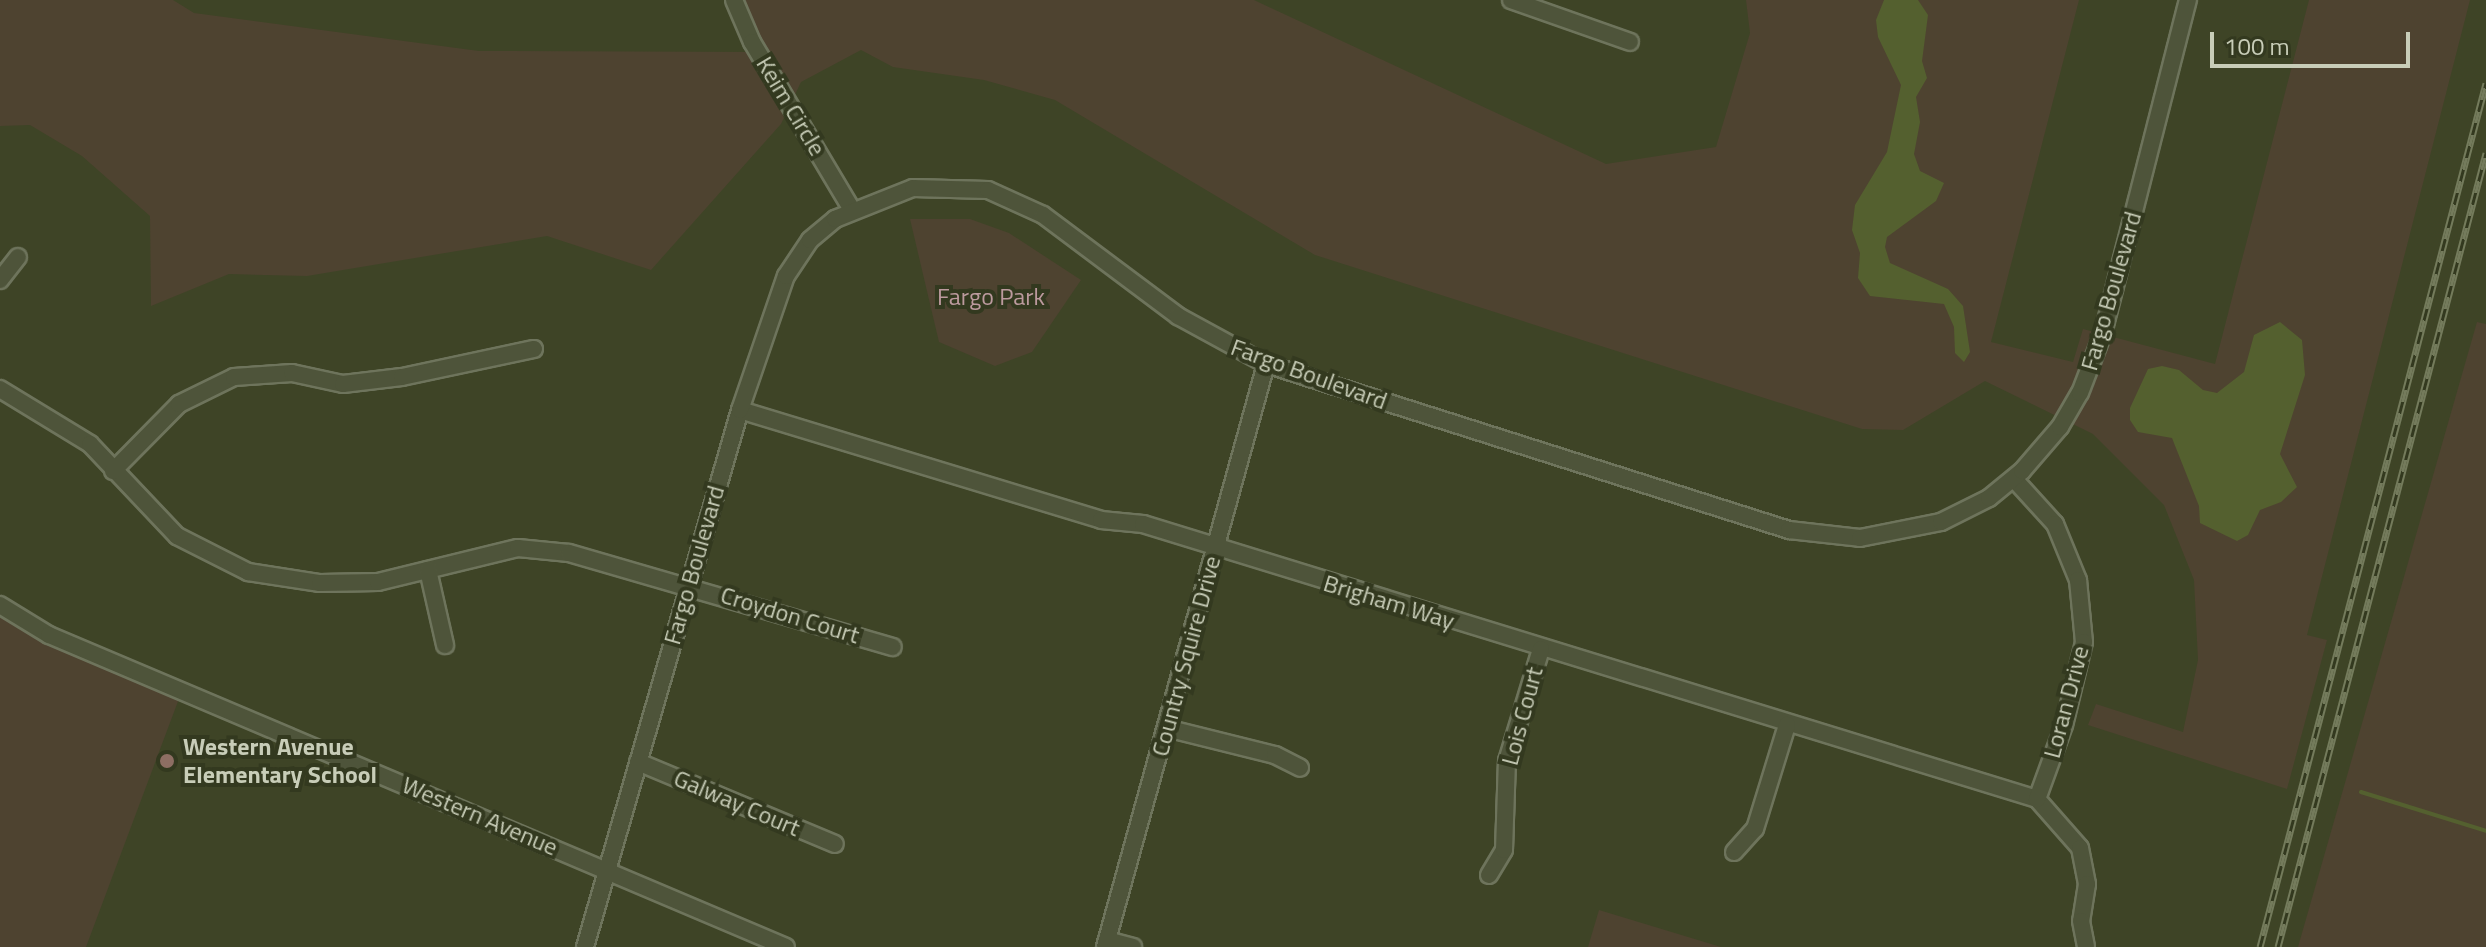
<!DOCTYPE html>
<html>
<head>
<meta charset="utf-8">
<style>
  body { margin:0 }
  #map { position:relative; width:2486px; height:947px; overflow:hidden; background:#3e4426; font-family:"Titillium Web",sans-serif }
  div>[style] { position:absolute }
  .green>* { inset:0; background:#4e4330 }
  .water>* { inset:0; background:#54602f }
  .stream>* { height:4px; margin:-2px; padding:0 2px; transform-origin:2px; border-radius:2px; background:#54602f }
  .roads { filter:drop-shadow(2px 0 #6e745c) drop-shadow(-2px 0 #6e745c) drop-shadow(0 2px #6e745c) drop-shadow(0 -2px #6e745c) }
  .minor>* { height:16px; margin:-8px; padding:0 8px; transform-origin:8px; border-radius:8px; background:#4e543a }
  .rail>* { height:7px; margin-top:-3.5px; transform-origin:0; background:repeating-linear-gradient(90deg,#33391f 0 12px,#747b5c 0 24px); box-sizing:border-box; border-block:2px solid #747b5c }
  .dots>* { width:22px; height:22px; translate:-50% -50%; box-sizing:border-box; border:4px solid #33391f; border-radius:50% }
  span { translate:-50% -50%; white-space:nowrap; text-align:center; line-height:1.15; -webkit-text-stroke:8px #33391f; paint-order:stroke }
  .street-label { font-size:24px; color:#c8cdb8 }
  .park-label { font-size:24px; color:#bc9a9e }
  .poi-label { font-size:24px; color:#c8cdb8; font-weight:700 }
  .left { translate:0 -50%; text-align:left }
  .scale { position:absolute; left:2210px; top:32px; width:200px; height:36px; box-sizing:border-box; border:4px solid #c8cdb8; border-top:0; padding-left:10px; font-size:24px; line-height:28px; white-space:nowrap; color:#c8cdb8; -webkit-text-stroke:6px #33391f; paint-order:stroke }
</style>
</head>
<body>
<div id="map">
  <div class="green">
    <i style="clip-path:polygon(0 0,173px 0,194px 13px,479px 51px,757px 52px,734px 0,1254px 0,1606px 164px,1716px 147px,1750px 33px,1746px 0,2079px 0,1991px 342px,2073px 362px,2083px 329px,2215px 364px,2309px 0,2470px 0,2307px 635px,2327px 640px,2287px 789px,2088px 725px,2096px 704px,2183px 732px,2198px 660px,2194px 580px,2164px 505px,2093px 434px,1985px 381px,1903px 430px,1862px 429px,1315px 255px,1055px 100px,984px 80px,893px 67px,861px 50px,801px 82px,781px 124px,651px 270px,547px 236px,307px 276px,229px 274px,151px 306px,150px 216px,82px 156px,30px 125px,0 126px)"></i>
    <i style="clip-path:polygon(910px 219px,970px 219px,1009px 233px,1081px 280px,1032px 352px,995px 366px,939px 342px)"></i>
    <i style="clip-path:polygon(2477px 322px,2486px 324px,2486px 947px,2298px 947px)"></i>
    <i style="clip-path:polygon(0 612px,180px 696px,86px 947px,0 947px)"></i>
    <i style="clip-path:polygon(1599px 910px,1721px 947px,1588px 947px)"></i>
  </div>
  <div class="water">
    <i style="clip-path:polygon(1884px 0,1918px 0,1928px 15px,1922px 61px,1927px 78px,1916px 97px,1920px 122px,1914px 154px,1920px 171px,1944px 183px,1936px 201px,1887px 237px,1885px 247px,1890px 263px,1948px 289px,1963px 306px,1970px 352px,1964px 362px,1955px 353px,1954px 327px,1944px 304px,1870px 296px,1858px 278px,1860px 253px,1852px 230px,1855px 205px,1887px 152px,1901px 85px,1878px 37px,1876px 20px)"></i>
    <i style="clip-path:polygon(2280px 322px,2302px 340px,2305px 375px,2280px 454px,2297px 487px,2281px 502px,2260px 510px,2248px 535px,2237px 541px,2200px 523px,2199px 506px,2172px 438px,2138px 432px,2130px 420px,2130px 408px,2148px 369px,2162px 366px,2179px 370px,2203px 390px,2217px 393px,2244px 372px,2254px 335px)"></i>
  </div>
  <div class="stream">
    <i style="left:2361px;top:792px;width:131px;rotate:17.3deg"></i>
  </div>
  <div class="roads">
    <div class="minor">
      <i style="left:734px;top:0;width:46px;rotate:66.8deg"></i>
      <i style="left:752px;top:42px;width:196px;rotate:59.2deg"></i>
      <i style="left:1511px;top:0;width:126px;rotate:19.4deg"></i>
      <i style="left:0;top:280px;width:29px;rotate:-52deg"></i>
      <i style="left:0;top:389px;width:105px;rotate:31.4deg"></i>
      <i style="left:90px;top:444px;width:127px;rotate:46.6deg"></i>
      <i style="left:177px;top:536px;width:80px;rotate:26.9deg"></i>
      <i style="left:248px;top:572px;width:73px;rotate:8.7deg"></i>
      <i style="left:320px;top:583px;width:58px;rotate:-1deg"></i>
      <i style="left:378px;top:582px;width:144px;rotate:-13.7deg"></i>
      <i style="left:518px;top:548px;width:51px;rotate:5.6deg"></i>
      <i style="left:569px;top:553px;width:337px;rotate:16.2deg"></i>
      <i style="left:740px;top:410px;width:377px;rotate:16.9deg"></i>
      <i style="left:1101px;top:520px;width:42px;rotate:5.4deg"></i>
      <i style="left:1143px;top:524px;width:935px;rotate:17.1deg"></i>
      <i style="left:2037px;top:799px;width:65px;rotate:48.7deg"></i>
      <i style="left:2080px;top:848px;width:37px;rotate:79deg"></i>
      <i style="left:2087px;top:884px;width:37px;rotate:99deg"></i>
      <i style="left:2081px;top:921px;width:26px;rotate:79deg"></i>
      <i style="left:113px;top:471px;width:94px;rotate:-45.4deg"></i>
      <i style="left:179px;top:404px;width:61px;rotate:-26.1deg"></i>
      <i style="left:234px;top:377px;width:58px;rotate:-3.9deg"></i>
      <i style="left:292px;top:373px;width:52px;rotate:12.2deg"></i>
      <i style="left:343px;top:384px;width:59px;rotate:-6.8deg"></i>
      <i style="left:402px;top:377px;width:135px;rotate:-12deg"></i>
      <i style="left:2014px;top:479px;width:61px;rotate:47.7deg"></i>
      <i style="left:2055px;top:524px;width:61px;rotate:67.7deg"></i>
      <i style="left:2078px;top:580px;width:62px;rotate:84.5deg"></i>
      <i style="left:2084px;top:642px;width:85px;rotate:103.5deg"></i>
      <i style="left:2064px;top:725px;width:79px;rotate:110deg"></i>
      <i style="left:428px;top:570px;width:77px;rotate:77.2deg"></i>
      <i style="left:0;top:605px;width:57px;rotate:31.5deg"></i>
      <i style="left:49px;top:635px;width:800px;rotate:22.94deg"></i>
      <i style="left:1166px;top:728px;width:112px;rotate:13.9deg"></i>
      <i style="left:1275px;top:755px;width:28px;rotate:27deg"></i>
      <i style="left:638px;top:762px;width:213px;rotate:22.6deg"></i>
      <i style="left:1734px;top:852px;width:31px;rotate:-48deg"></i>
      <i style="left:1755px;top:829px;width:109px;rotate:-72.9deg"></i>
      <i style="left:1489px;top:875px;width:29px;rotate:-59deg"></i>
      <i style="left:1504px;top:850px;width:89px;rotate:-88.1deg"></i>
      <i style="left:1507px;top:761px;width:117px;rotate:-73.1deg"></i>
      <i style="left:1107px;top:940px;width:27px;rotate:15deg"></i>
      <i style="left:585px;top:947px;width:559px;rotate:-73.9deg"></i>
      <i style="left:740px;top:410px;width:142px;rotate:-71.1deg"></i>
      <i style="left:786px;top:276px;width:43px;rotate:-56.3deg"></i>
      <i style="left:810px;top:240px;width:33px;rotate:-40deg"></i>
      <i style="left:835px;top:219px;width:84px;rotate:-21.7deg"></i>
      <i style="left:913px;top:188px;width:75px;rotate:1.5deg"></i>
      <i style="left:988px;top:190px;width:60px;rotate:24.4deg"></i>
      <i style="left:1043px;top:215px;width:169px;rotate:36.8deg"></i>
      <i style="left:1178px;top:316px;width:100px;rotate:28.6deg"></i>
      <i style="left:1266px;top:364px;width:549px;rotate:17.61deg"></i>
      <i style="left:1789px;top:530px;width:71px;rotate:6.4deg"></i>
      <i style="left:1860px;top:538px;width:83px;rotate:-11.2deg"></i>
      <i style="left:1941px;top:522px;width:54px;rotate:-26.6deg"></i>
      <i style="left:1989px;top:498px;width:43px;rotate:-39.3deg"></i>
      <i style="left:2022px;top:471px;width:58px;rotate:-49.2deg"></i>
      <i style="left:2060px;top:427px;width:39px;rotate:-60deg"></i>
      <i style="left:2080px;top:393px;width:64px;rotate:-69deg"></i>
      <i style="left:2103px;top:333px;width:344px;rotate:-75.7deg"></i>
      <i style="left:1105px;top:947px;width:605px;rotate:-74.56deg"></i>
    </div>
  </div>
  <div class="rail">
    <i style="left:2260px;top:947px;width:893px;rotate:-75.34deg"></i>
    <i style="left:2278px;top:947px;width:821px;rotate:-75.32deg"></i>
  </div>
  <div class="dots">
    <i style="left:167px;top:761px;background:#8d6e63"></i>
  </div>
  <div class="street-label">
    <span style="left:791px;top:106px;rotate:59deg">Keim Circle</span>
    <span style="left:2111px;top:291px;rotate:-74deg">Fargo Boulevard</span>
    <span style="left:1309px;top:374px;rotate:20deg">Fargo Boulevard</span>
    <span style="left:694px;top:565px;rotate:-74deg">Fargo Boulevard</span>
    <span style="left:1389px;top:602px;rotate:17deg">Brigham Way</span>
    <span style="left:790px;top:615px;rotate:17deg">Croydon Court</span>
    <span style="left:1186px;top:656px;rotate:-75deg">Country Squire Drive</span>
    <span style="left:2066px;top:702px;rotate:-75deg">Loran Drive</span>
    <span style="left:1522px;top:716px;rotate:-75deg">Lois Court</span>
    <span style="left:737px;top:803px;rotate:23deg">Galway Court</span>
    <span style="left:480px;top:816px;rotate:23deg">Western Avenue</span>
  </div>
  <div class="park-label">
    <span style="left:991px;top:297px">Fargo Park</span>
  </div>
  <div class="poi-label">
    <span class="left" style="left:183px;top:761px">Western Avenue<br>Elementary School</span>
  </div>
  <div class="scale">100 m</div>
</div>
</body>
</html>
